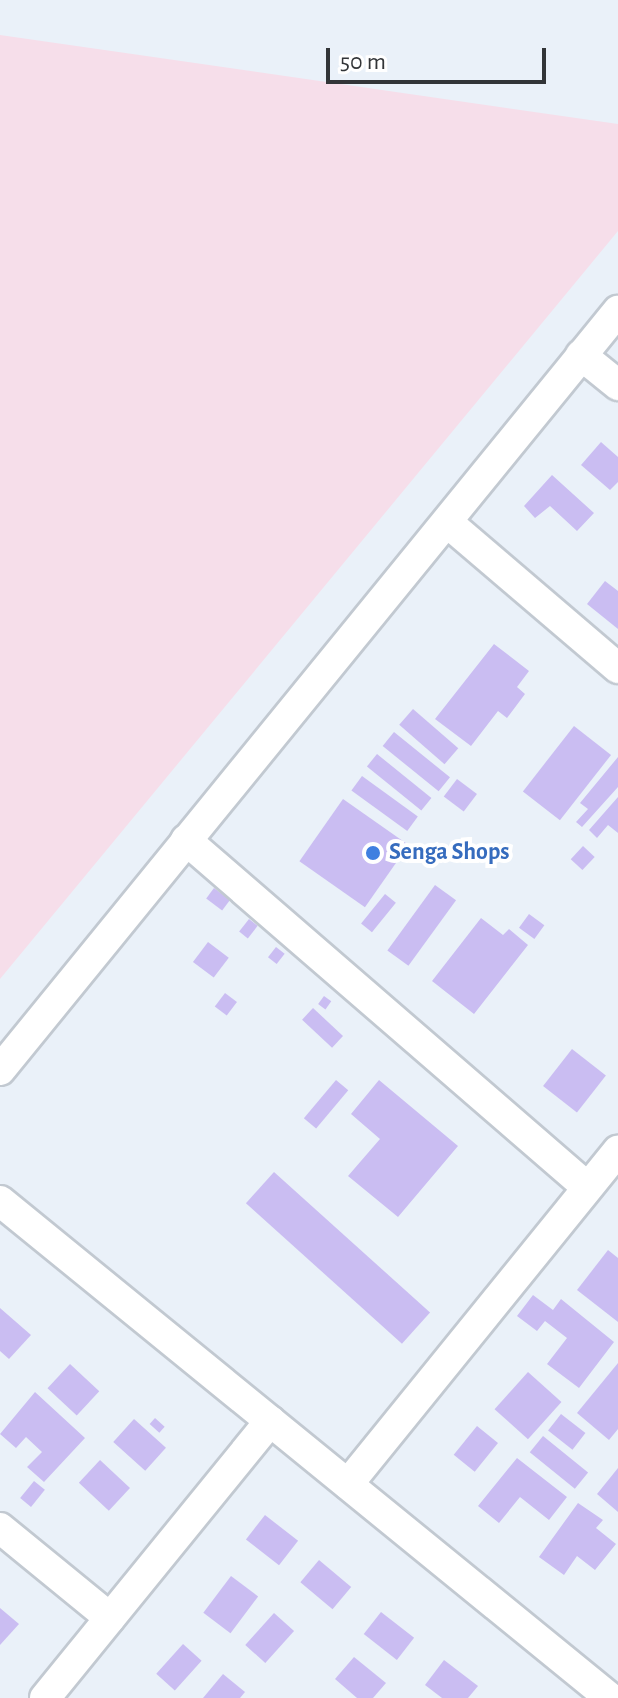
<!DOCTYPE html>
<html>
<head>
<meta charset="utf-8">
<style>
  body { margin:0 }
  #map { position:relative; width:618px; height:1698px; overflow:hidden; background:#eaf1f9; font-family:"Alegreya Sans",sans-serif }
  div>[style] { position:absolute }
  .education>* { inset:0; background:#f6deea }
  .building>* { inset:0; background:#cabdf2; transform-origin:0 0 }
  .roads { filter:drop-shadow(2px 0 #c2c9d1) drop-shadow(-2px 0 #c2c9d1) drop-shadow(0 2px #c2c9d1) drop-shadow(0 -2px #c2c9d1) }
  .street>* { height:30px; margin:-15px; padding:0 15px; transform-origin:15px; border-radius:15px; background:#fff }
  .dots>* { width:22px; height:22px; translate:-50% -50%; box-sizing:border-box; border:4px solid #fff; border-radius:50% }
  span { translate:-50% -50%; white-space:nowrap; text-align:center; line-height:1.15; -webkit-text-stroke:8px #fff; paint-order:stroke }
  .shop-label { font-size:24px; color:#366cbe; font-weight:700 }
  .left { translate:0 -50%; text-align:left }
  .scale { position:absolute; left:326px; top:48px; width:220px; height:36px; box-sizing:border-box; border:4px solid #323538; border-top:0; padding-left:10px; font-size:24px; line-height:28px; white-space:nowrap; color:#323538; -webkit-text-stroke:6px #fff; paint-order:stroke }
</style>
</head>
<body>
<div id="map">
  <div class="education">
    <i style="clip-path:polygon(0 35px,618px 124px,618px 231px,0 979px)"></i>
  </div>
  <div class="building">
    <i style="clip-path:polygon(601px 442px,618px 457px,618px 482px,610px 490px,581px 465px)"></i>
    <i style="clip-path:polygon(552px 475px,594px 513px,577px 531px,550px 506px,535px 518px,524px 506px)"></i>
    <i style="clip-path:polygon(605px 581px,618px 591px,618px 629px,587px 604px)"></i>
    <i style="clip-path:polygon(494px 644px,529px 671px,517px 687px,525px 694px,507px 718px,498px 711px,471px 746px,435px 719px)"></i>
    <i style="left:413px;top:709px;width:60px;height:21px;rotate:41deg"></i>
    <i style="left:574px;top:726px;width:47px;height:83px;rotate:38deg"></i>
    <i style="left:394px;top:732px;width:72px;height:18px;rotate:39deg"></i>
    <i style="left:377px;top:754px;width:70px;height:16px;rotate:39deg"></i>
    <i style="clip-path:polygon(618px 757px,618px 787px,582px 827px,576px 822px,588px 809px,580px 803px)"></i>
    <i style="left:362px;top:776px;width:69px;height:18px;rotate:36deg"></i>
    <i style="left:457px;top:779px;width:25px;height:22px;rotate:37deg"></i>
    <i style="clip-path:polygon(618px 797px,618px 833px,608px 825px,597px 838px,589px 830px)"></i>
    <i style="left:343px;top:799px;width:80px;height:76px;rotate:35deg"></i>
    <i style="left:583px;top:846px;width:16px;height:18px;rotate:43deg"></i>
    <i style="left:435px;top:885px;width:26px;height:81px;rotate:36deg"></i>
    <i style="left:214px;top:888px;width:20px;height:13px;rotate:37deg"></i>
    <i style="left:385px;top:894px;width:14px;height:38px;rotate:39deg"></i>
    <i style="left:529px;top:914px;width:19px;height:17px;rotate:36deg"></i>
    <i style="clip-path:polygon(481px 918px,503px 935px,509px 929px,528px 945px,474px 1014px,432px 981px)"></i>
    <i style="left:249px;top:919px;width:11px;height:16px;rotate:38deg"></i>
    <i style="left:208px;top:942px;width:26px;height:25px;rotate:37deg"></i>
    <i style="left:276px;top:947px;width:11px;height:13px;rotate:38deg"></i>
    <i style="left:225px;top:993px;width:15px;height:17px;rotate:37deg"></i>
    <i style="left:324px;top:996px;width:9px;height:10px;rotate:36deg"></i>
    <i style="left:313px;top:1008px;width:41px;height:16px;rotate:43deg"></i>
    <i style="left:572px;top:1049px;width:43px;height:47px;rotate:38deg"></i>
    <i style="left:336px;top:1080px;width:16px;height:50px;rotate:40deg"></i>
    <i style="clip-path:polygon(379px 1080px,458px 1146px,398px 1217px,348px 1176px,380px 1139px,351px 1114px)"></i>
    <i style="left:274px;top:1172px;width:210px;height:42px;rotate:42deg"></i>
    <i style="clip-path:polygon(608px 1250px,618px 1258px,618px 1322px,577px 1290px)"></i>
    <i style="clip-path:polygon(533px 1295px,553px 1310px,561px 1299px,614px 1342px,579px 1388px,547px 1364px,567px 1338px,545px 1321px,537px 1331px,517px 1316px)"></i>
    <i style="clip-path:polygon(0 1308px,31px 1335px,9px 1359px,0 1351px)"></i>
    <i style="clip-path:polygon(618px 1363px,618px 1429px,609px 1440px,577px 1413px)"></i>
    <i style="left:70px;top:1364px;width:40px;height:33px;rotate:43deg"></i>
    <i style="left:528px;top:1372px;width:45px;height:50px;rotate:42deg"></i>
    <i style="clip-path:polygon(35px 1392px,85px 1438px,44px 1482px,27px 1467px,42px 1452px,26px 1437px,16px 1448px,0 1434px)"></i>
    <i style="left:561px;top:1414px;width:31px;height:21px;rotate:38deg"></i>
    <i style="left:155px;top:1418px;width:13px;height:8px;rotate:42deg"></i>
    <i style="left:134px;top:1419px;width:43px;height:31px;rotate:42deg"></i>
    <i style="left:477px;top:1426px;width:27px;height:37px;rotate:39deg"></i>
    <i style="left:543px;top:1436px;width:58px;height:21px;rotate:39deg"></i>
    <i style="clip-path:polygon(517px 1458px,567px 1497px,549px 1520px,520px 1497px,499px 1523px,478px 1506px)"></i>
    <i style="left:100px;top:1460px;width:41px;height:31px;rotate:43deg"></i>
    <i style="clip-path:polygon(618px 1468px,618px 1512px,597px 1494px)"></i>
    <i style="left:34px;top:1481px;width:14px;height:22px;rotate:39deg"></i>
    <i style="clip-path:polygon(578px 1503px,603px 1520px,596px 1528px,616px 1544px,595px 1570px,577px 1556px,564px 1575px,539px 1557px)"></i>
    <i style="left:265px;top:1515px;width:42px;height:31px;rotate:38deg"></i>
    <i style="left:319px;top:1560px;width:42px;height:29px;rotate:40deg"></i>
    <i style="left:231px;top:1576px;width:34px;height:46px;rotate:37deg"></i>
    <i style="clip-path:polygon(0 1608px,19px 1624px,0 1645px)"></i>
    <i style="left:381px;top:1612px;width:42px;height:28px;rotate:38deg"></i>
    <i style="left:274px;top:1613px;width:27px;height:43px;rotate:42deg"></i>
    <i style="left:183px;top:1644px;width:25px;height:40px;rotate:42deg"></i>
    <i style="clip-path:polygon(354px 1657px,386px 1683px,373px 1698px,357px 1698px,335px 1679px)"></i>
    <i style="clip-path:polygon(444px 1660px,478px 1686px,468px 1698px,442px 1698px,425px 1685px)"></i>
    <i style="clip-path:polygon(223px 1674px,245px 1692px,240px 1698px,203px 1698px)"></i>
  </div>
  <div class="roads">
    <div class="street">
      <i style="left:581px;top:355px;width:48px;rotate:39deg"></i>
      <i style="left:447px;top:522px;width:225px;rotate:40.5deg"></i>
      <i style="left:186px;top:840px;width:530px;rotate:40.87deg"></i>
      <i style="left:0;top:1070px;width:979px;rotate:-50.85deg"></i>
      <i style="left:0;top:1201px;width:787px;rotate:39.17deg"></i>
      <i style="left:348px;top:1484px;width:429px;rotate:-51deg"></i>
      <i style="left:0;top:1528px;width:142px;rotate:39.3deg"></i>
      <i style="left:45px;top:1698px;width:357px;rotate:-50.9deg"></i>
    </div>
  </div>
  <div class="dots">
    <i style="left:373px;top:853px;background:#3f7fe0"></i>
  </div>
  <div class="shop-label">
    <span class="left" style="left:389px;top:853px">Senga Shops</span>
  </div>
  <div class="scale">50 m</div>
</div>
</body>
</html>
